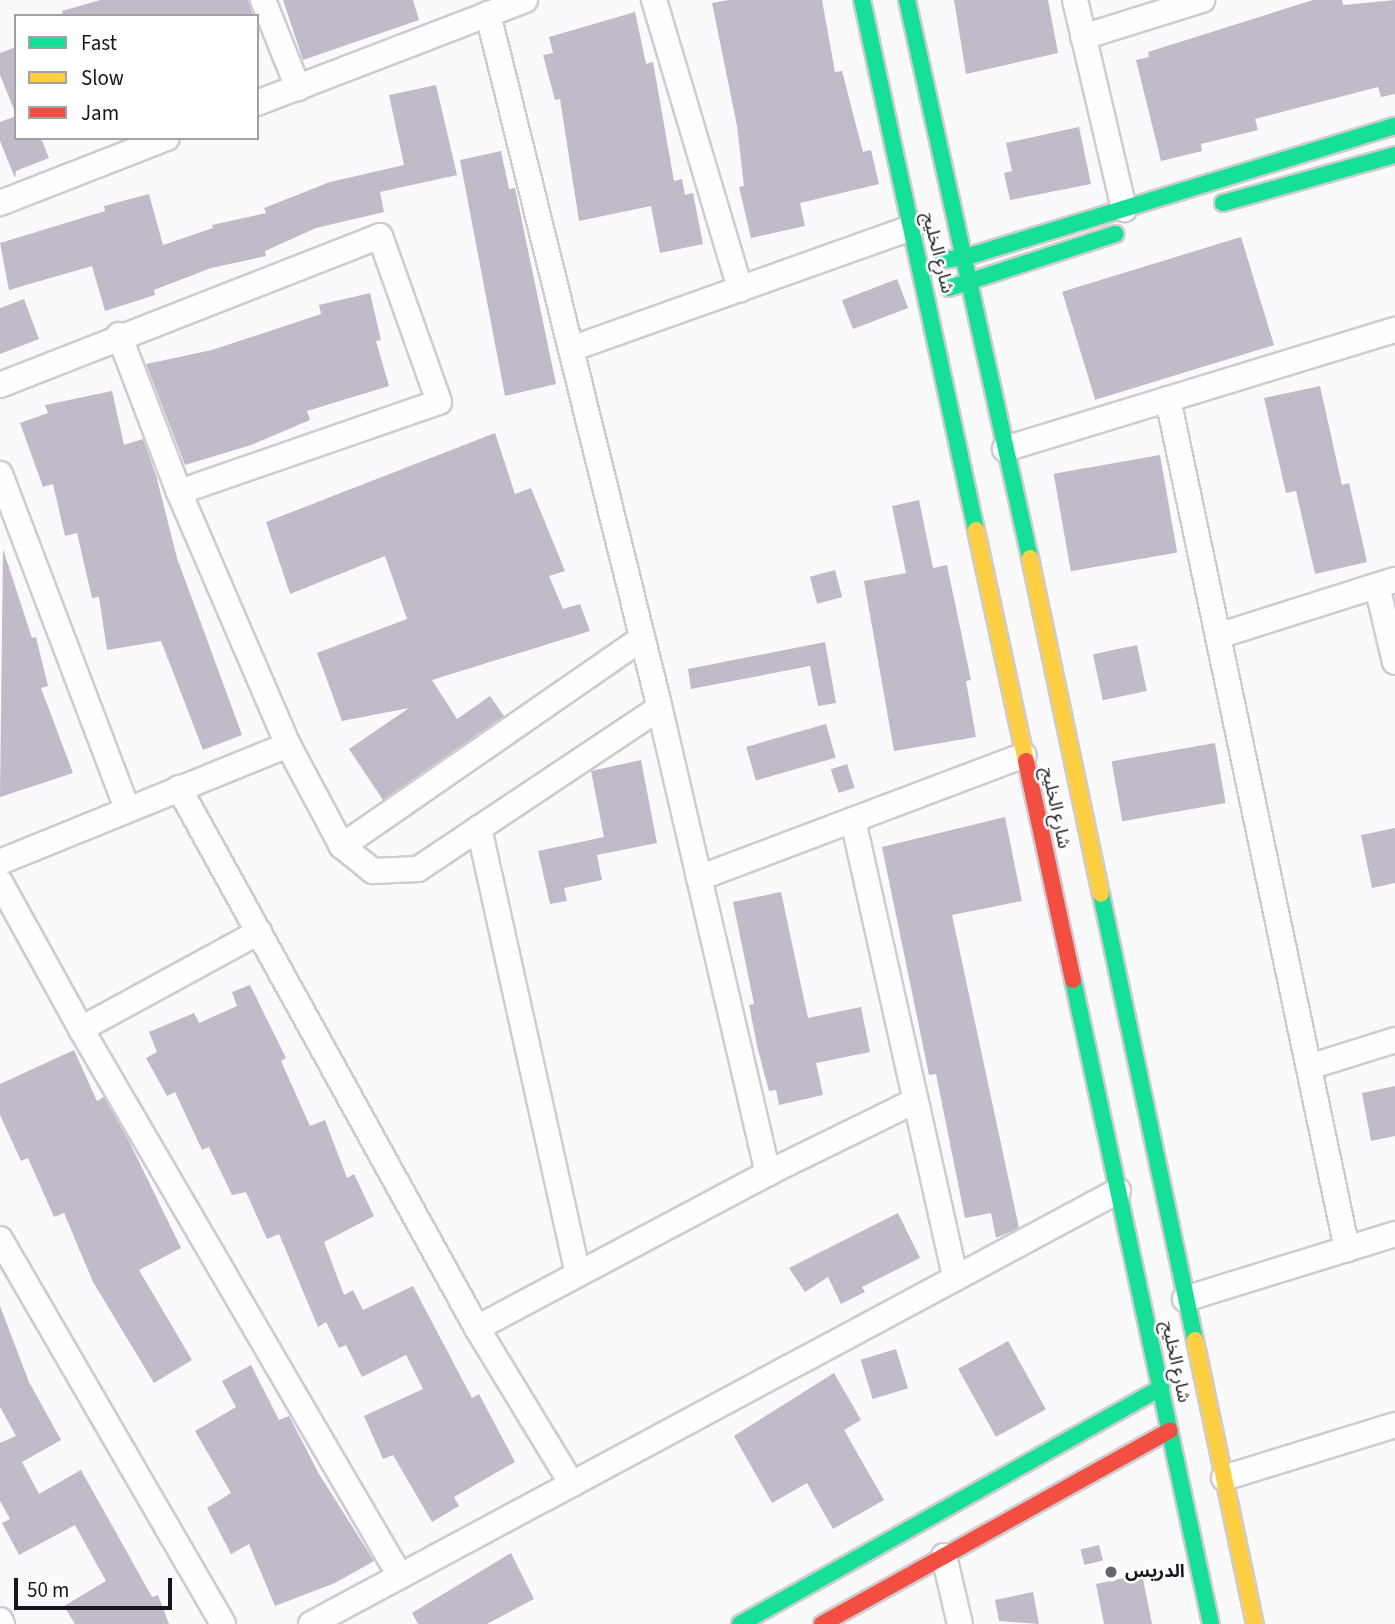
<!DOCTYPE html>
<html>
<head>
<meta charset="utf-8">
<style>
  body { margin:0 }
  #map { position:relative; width:1395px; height:1624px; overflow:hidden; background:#faf9fb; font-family:"Source Sans 3","Noto Sans Arabic",sans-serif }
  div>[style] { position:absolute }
  .building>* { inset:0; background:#c1bac9; transform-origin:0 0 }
  .roads { filter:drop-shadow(2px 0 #ceccd1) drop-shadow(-2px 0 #ceccd1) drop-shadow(0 2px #ceccd1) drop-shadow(0 -2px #ceccd1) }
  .street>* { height:24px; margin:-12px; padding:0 12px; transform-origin:12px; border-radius:12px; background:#fefefe }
  .fast>* { height:16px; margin:-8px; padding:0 8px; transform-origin:8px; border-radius:8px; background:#16e098 }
  .slow>* { height:16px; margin:-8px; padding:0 8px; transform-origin:8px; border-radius:8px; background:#ffcf43 }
  .jam>* { height:16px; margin:-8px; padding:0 8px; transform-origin:8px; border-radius:8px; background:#f24e42 }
  .dots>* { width:19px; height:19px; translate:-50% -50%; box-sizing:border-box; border:4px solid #fff; border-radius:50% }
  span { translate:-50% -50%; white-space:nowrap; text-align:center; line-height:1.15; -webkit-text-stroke:5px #fff; paint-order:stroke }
  .street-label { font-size:18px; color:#18151c }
  .poi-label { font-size:18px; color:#18151c; font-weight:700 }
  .left { translate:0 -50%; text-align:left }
  .legend { position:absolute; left:14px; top:14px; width:245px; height:126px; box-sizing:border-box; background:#fff; border:2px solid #a3a1a4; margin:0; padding:9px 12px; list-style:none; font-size:21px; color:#18151c }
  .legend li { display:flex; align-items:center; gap:14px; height:35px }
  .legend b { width:35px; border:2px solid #a3a1a4 }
  .scale { position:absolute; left:14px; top:1578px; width:158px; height:32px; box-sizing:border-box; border:4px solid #18151c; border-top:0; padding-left:9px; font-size:21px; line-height:24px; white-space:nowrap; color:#18151c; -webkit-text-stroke:5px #fff; paint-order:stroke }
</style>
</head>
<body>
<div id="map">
  <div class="building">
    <i style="clip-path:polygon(100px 0,248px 0,253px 16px,63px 16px,62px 11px)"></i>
    <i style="clip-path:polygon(283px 0,413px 0,419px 20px,303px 60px)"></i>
    <i style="clip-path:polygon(729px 0,822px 0,835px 72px,842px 71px,863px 152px,871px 150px,879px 184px,800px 203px,805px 226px,751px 238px,739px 187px,744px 186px,737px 126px,712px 3px)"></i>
    <i style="clip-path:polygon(954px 0,1048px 0,1058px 53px,966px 74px)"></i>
    <i style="clip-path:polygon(1313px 0,1342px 0,1343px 5px,1395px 0,1395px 94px,1381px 97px,1378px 87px,1255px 119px,1258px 130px,1201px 144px,1202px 151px,1161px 161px,1136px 60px,1149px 57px,1148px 52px)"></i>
    <i style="clip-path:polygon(635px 12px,646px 64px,653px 62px,674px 181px,682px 179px,685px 195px,693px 193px,703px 244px,660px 253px,651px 206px,579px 221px,560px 99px,555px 100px,543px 55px,553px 53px,549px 37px)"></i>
    <i style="clip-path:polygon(16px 47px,16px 112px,15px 112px,0 75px,0 53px)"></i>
    <i style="clip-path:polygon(436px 85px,457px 175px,380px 192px,384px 212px,316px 228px,265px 251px,266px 256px,211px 268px,154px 290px,155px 295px,105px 311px,92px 266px,9px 290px,0 243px,105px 211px,104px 206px,149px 194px,163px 245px,213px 228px,212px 225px,266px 213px,264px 208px,330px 182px,404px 165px,389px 95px)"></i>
    <i style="clip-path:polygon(16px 116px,16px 138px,41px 138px,49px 158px,16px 171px,15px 178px,0 141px,0 122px)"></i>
    <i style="clip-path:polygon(1079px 127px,1091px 184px,1010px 200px,1004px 173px,1012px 171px,1006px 143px)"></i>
    <i style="clip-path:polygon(501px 151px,509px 189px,515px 188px,556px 384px,505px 396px,460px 160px)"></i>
    <i style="left:1241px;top:237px;width:113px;height:187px;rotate:73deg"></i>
    <i style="left:897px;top:279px;width:31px;height:59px;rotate:69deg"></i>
    <i style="clip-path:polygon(370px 293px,381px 340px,376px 341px,389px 386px,307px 411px,310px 420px,251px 445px,185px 465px,146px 364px,212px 350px,321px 314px,319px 305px)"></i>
    <i style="clip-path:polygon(24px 299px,39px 339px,0 354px,0 308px)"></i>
    <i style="clip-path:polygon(1320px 386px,1342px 485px,1349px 483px,1367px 562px,1315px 574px,1296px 491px,1286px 493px,1264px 398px)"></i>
    <i style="clip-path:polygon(112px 391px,124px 445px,143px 439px,156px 475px,177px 558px,242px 735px,203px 750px,161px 641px,107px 650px,99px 597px,92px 598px,77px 533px,65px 536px,53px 484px,43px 487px,20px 423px,48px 413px,45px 405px)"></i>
    <i style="clip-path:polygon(495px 433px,515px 494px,531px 488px,565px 571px,549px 576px,563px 609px,580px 604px,590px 631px,432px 680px,457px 719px,490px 696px,504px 716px,383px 800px,349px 749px,409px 708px,342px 721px,317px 653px,407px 619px,385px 556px,290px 594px,266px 522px)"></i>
    <i style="left:1160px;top:455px;width:99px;height:108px;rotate:80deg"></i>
    <i style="clip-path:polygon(919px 500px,933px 568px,947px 565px,971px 680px,966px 681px,976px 737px,894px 751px,864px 581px,906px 573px,892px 506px)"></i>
    <i style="clip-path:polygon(3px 549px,32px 638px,36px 637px,48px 686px,41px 688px,73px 773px,0 797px)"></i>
    <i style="left:835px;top:570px;width:28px;height:26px;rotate:75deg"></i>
    <i style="clip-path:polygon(825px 642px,836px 703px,818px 706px,810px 666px,691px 689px,688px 669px)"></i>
    <i style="left:1137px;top:645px;width:47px;height:45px;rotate:78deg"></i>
    <i style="left:826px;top:724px;width:35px;height:83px;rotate:74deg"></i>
    <i style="left:1215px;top:743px;width:61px;height:105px;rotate:80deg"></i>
    <i style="clip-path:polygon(641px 760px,657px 843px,597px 855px,602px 880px,564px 888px,567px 901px,550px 904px,538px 851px,604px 837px,591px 771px)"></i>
    <i style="left:847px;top:764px;width:25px;height:17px;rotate:72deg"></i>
    <i style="clip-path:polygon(1005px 817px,1022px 901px,952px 915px,1019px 1228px,996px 1238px,991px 1213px,965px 1218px,936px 1074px,929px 1075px,882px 847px)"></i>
    <i style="clip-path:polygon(1395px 828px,1395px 883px,1372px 888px,1361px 835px)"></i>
    <i style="clip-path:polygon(781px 892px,808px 1018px,861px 1007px,870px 1052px,816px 1063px,823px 1095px,779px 1105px,776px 1090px,769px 1091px,758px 1050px,749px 1005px,754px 1004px,733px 902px)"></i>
    <i style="clip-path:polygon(250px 985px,286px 1058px,281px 1061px,310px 1126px,325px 1120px,347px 1178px,354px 1174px,374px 1216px,324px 1242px,344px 1295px,353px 1290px,363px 1310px,413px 1286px,472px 1398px,479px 1394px,515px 1462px,454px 1497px,459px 1506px,432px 1522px,393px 1455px,383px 1459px,364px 1416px,423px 1389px,406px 1355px,362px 1377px,346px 1345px,339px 1348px,326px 1322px,318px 1327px,279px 1234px,267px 1239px,246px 1192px,232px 1195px,209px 1147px,202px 1150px,175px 1092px,167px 1096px,146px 1058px,157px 1052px,149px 1032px,194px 1013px,199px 1023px,237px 1006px,232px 992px)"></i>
    <i style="clip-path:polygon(74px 1050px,97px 1101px,104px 1097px,129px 1141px,181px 1248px,139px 1270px,192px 1360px,154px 1383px,93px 1282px,64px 1213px,54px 1217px,28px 1158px,21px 1161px,0 1115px,0 1084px)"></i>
    <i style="clip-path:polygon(1395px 1086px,1395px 1136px,1371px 1141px,1362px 1093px)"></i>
    <i style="clip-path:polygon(898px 1213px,920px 1258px,862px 1287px,865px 1292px,841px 1304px,828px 1277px,805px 1292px,789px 1268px)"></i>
    <i style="clip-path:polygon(0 1306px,29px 1382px,61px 1440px,22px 1462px,39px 1494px,81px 1470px,152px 1597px,158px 1595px,169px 1624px,75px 1624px,64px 1606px,106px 1581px,75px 1525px,19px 1555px,2px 1523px,10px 1519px,0 1501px,0 1443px,16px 1436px,0 1407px)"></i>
    <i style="left:1008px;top:1341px;width:78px;height:57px;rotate:61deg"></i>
    <i style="left:896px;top:1349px;width:41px;height:37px;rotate:73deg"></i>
    <i style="clip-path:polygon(251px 1365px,279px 1420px,289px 1416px,319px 1474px,374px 1561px,335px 1583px,275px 1606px,249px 1544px,231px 1554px,207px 1508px,231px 1493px,195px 1431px,236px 1407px,222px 1381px)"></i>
    <i style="clip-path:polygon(834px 1373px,861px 1420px,844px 1430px,884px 1500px,833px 1529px,807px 1483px,772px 1503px,734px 1436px)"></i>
    <i style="left:1099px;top:1545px;width:16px;height:19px;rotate:76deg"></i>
    <i style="clip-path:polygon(511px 1553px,534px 1599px,487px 1624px,418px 1624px,412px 1613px)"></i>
    <i style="clip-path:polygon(1142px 1574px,1152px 1624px,1104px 1624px,1096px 1584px)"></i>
    <i style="clip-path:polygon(1033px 1592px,1039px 1624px,999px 1621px,995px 1600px)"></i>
  </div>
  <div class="roads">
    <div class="street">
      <i style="left:263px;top:0;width:95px;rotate:68.3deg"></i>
      <i style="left:654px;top:0;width:302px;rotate:73.4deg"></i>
      <i style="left:1075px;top:0;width:215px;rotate:76.8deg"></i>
      <i style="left:488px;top:14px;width:708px;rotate:76.1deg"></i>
      <i style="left:658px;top:701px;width:485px;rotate:76.9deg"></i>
      <i style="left:1083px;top:37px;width:125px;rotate:-17.3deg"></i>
      <i style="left:257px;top:103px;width:287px;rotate:-21deg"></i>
      <i style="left:0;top:203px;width:179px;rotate:-21.3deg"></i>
      <i style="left:119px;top:335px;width:168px;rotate:69.1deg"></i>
      <i style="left:179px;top:492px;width:275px;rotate:66.7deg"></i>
      <i style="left:288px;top:745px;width:115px;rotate:61.9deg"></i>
      <i style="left:342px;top:846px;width:40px;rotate:39deg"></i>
      <i style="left:373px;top:871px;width:45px;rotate:-2.5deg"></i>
      <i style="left:418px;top:869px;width:290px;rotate:-33.7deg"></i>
      <i style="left:571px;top:349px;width:361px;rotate:-19.6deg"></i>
      <i style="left:0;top:385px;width:408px;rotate:-21.4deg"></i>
      <i style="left:380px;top:236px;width:176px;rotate:70.4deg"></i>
      <i style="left:439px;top:402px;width:275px;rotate:160.9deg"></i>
      <i style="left:1168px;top:399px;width:869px;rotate:78.11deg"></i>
      <i style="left:1005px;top:449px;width:408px;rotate:-17deg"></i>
      <i style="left:0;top:474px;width:358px;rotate:69.2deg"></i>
      <i style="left:1377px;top:586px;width:78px;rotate:76.7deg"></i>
      <i style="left:1218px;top:636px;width:186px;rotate:-17.6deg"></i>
      <i style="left:179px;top:788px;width:617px;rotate:61.11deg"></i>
      <i style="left:477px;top:1328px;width:183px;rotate:58.7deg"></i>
      <i style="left:853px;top:820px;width:469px;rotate:77.4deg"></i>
      <i style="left:479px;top:828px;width:457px;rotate:77.5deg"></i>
      <i style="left:342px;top:846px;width:365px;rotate:-34.7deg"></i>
      <i style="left:0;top:862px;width:311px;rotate:-22.1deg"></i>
      <i style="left:699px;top:878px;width:347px;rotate:-20.7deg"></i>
      <i style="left:0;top:882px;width:168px;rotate:61.1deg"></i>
      <i style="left:81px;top:1029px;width:633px;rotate:59.75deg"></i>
      <i style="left:81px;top:1029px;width:203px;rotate:-28.6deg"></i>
      <i style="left:1309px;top:1067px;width:90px;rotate:-17.4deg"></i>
      <i style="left:0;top:1239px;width:445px;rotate:59.9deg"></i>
      <i style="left:1185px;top:1299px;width:220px;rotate:-17.2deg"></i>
      <i style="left:477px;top:1328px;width:330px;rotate:-28deg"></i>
      <i style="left:768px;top:1173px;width:164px;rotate:-26.1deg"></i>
      <i style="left:1224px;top:1478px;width:179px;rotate:-17.2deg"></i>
      <i style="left:944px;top:1556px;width:70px;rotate:76.8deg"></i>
      <i style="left:0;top:1620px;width:4px;rotate:63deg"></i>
      <i style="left:311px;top:1624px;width:916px;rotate:-28.22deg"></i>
    </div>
    <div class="fast">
      <i style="left:862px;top:0;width:542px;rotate:77.86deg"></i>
      <i style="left:907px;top:0;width:571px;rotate:77.57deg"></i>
      <i style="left:1223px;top:203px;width:179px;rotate:-15.6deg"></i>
      <i style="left:942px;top:260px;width:24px;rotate:-7deg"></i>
      <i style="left:966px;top:257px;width:449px;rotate:-17deg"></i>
      <i style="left:949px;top:288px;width:175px;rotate:-18deg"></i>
      <i style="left:1101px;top:894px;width:456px;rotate:78.1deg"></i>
      <i style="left:1073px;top:980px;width:659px;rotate:77.91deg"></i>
      <i style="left:740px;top:1624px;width:483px;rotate:-29.3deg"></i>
    </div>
    <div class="slow">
      <i style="left:976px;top:530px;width:236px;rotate:77.8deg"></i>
      <i style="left:1030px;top:558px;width:343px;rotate:78.1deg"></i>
      <i style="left:1195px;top:1340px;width:290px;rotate:78.1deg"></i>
    </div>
    <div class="jam">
      <i style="left:1026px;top:761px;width:224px;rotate:77.9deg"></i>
      <i style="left:822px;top:1624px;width:398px;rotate:-29.1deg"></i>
    </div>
  </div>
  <div class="dots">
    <i style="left:1111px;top:1572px;background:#67656a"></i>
  </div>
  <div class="street-label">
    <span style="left:937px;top:253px;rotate:76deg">شارع الخليج</span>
    <span style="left:1055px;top:808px;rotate:78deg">شارع الخليج</span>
    <span style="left:1175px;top:1362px;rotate:78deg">شارع الخليج</span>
  </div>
  <div class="poi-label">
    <span class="left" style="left:1125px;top:1572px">الدريس</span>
  </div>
  <ul class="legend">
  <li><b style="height:9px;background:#16e098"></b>Fast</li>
  <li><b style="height:9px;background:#ffcf43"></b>Slow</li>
  <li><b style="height:9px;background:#f24e42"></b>Jam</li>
  </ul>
  <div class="scale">50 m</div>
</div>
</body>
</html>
